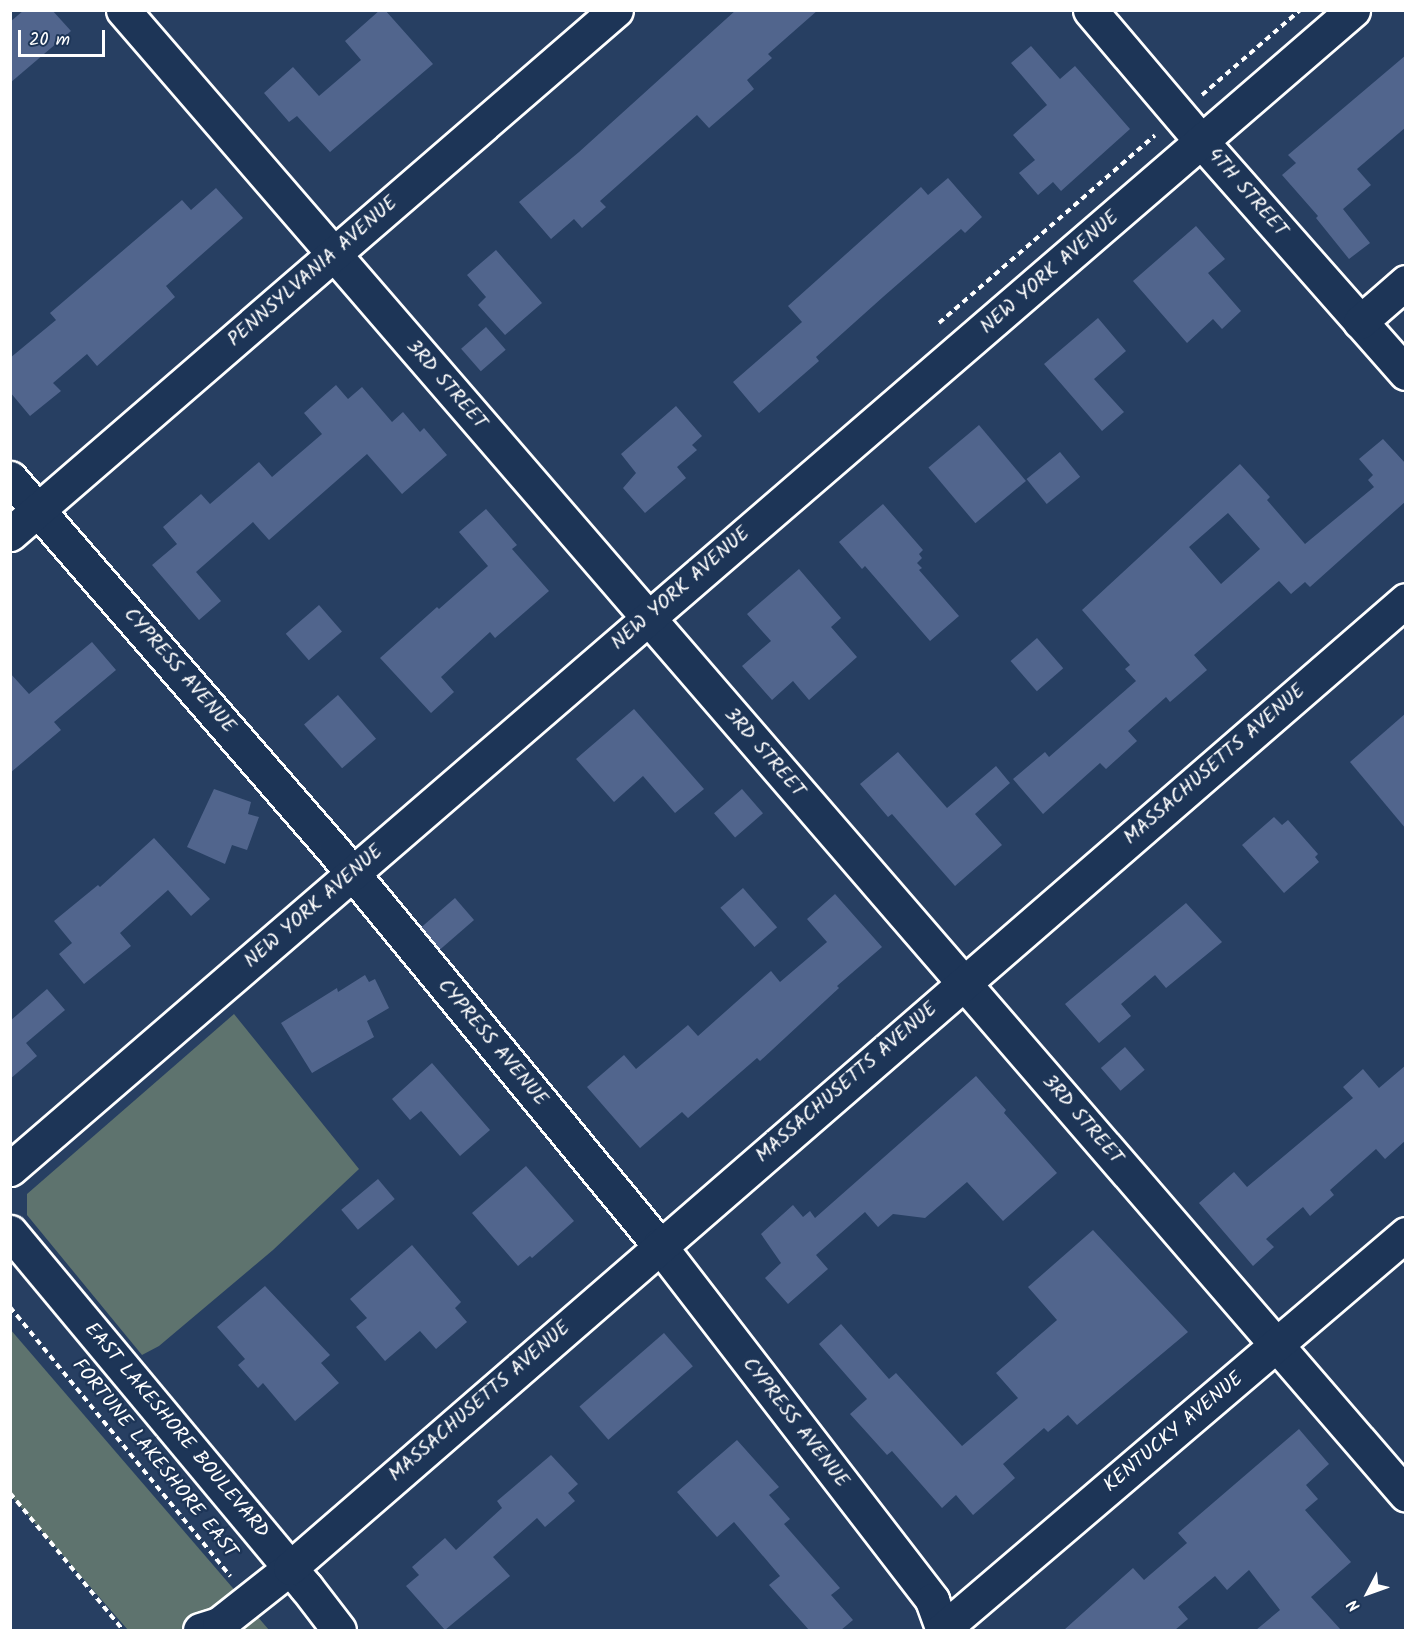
<!DOCTYPE html>
<html>
<head>
<meta charset="utf-8">
<style>
  body { margin:0 }
  #map { position:relative; width:1416px; height:1641px; overflow:hidden; background:#273f62; font-family:Kalam,sans-serif }
  div>[style] { position:absolute }
  .green>* { inset:0; background:#5e736e }
  .building>* { inset:0; background:#51658d; transform-origin:0 0 }
  .path>* { height:4px; margin-top:-2px; transform-origin:0; background:repeating-linear-gradient(90deg,#fff 0 6px,transparent 0 10.5px) }
  .roads { filter:drop-shadow(2px 0 #fff) drop-shadow(-2px 0 #fff) drop-shadow(0 2px #fff) drop-shadow(0 -2px #fff) }
  .minor>* { height:33px; margin:-16.5px; padding:0 16.5px; transform-origin:16.5px; border-radius:16.5px; background:#1d3557 }
  span { translate:-50% -50%; white-space:nowrap; text-align:center; line-height:1.15; -webkit-text-stroke:5px #1d3557; paint-order:stroke }
  .street-label { font-size:20px; color:#fff }
  .frame { position:absolute; inset:0; border:12px solid #fff; pointer-events:none }
  .north { position:absolute; left:1338px; top:1563px; width:60px; height:60px; -webkit-text-stroke:4px #1d3557; paint-order:stroke; rotate:229deg; font-size:16px; font-weight:700; line-height:24px; text-align:center; color:#fff }
  .north::after { content:''; display:block; margin:auto; width:21px; height:27px; background:#fff; clip-path:polygon(50% 0,100% 100%,50% 72%,0 100%) }
  .scale { position:absolute; left:18px; top:30px; width:87px; height:27px; box-sizing:border-box; border:3px solid #fff; border-top:0; padding-left:8px; font-size:18px; line-height:21px; white-space:nowrap; color:#fff; -webkit-text-stroke:4px #1d3557; paint-order:stroke }
</style>
</head>
<body>
<div id="map">
  <div class="green">
    <i style="clip-path:polygon(234px 1014px,359px 1169px,273px 1250px,159px 1346px,142px 1355px,27px 1215px,27px 1194px)"></i>
    <i style="clip-path:polygon(10px 1329px,269px 1630px,128px 1630px,11px 1496px)"></i>
  </div>
  <div class="building">
    <i style="clip-path:polygon(24px 10px,52px 10px,71px 31px,10px 83px,10px 22px)"></i>
    <i style="clip-path:polygon(380px 10px,385px 10px,433px 64px,330px 152px,297px 116px,289px 122px,264px 93px,293px 67px,319px 96px,361px 60px,345px 41px)"></i>
    <i style="clip-path:polygon(736px 10px,818px 10px,768px 54px,772px 58px,747px 80px,754px 89px,709px 128px,697px 115px,600px 201px,606px 207px,582px 228px,574px 219px,551px 239px,519px 202px,579px 152px)"></i>
    <i style="clip-path:polygon(1031px 46px,1060px 79px,1075px 66px,1130px 129px,1061px 191px,1053px 182px,1038px 195px,1019px 173px,1035px 160px,1013px 135px,1047px 105px,1011px 63px)"></i>
    <i style="clip-path:polygon(1406px 55px,1406px 127px,1357px 169px,1371px 185px,1343px 209px,1370px 243px,1349px 259px,1316px 218px,1318px 216px,1282px 175px,1296px 163px,1288px 155px)"></i>
    <i style="clip-path:polygon(948px 178px,982px 217px,965px 233px,961px 229px,883px 297px,816px 357px,819px 361px,759px 413px,733px 382px,802px 322px,788px 306px,921px 187px,928px 195px)"></i>
    <i style="clip-path:polygon(216px 188px,243px 218px,166px 286px,175px 297px,97px 366px,87px 354px,53px 383px,61px 391px,30px 416px,10px 392px,10px 358px,56px 320px,50px 313px,182px 200px,191px 210px)"></i>
    <i style="clip-path:polygon(1196px 226px,1225px 259px,1208px 273px,1241px 311px,1222px 329px,1213px 319px,1187px 343px,1133px 281px)"></i>
    <i style="clip-path:polygon(496px 250px,542px 303px,505px 335px,478px 305px,486px 297px,467px 275px)"></i>
    <i style="clip-path:polygon(1098px 318px,1126px 351px,1094px 379px,1124px 412px,1102px 431px,1044px 364px)"></i>
    <i style="left:486px;top:327px;width:30px;height:33px;rotate:49deg"></i>
    <i style="clip-path:polygon(336px 385px,348px 399px,362px 387px,392px 422px,403px 412px,420px 432px,424px 428px,447px 455px,402px 494px,367px 454px,269px 540px,253px 522px,196px 572px,221px 601px,199px 620px,152px 565px,177px 544px,163px 527px,201px 494px,210px 504px,259px 462px,272px 477px,322px 434px,304px 413px)"></i>
    <i style="clip-path:polygon(676px 406px,702px 436px,692px 445px,697px 450px,677px 467px,686px 478px,645px 513px,623px 488px,636px 473px,621px 454px)"></i>
    <i style="left:979px;top:425px;width:73px;height:66px;rotate:50deg"></i>
    <i style="clip-path:polygon(evenodd,1383px 439px,1406px 464px,1406px 501px,1310px 587px,1305px 582px,1291px 594px,1279px 581px,1194px 655px,1207px 670px,1170px 702px,1166px 697px,1128px 731px,1137px 741px,1106px 769px,1100px 763px,1043px 814px,1013px 779px,1045px 752px,1049px 757px,1136px 681px,1125px 669px,1130px 665px,1082px 610px,1240px 464px,1270px 497px,1267px 500px,1305px 544px,1374px 487px,1368px 480px,1373px 475px,1359px 459px,1383px 439px,1228px 513px,1260px 549px,1221px 584px,1189px 547px,1228px 513px)"></i>
    <i style="left:1060px;top:452px;width:32px;height:43px;rotate:51deg"></i>
    <i style="clip-path:polygon(883px 504px,923px 550px,919px 554px,922px 558px,917px 563px,922px 568px,919px 570px,959px 616px,930px 641px,865px 566px,862px 569px,839px 542px)"></i>
    <i style="clip-path:polygon(486px 509px,517px 545px,512px 549px,549px 591px,495px 638px,490px 632px,441px 677px,454px 692px,431px 713px,380px 658px,437px 607px,439px 609px,488px 566px,459px 532px)"></i>
    <i style="clip-path:polygon(799px 569px,841px 618px,831px 627px,857px 657px,809px 700px,793px 681px,772px 700px,742px 666px,771px 641px,747px 614px)"></i>
    <i style="left:319px;top:605px;width:35px;height:44px;rotate:49deg"></i>
    <i style="left:1037px;top:638px;width:40px;height:35px;rotate:49deg"></i>
    <i style="clip-path:polygon(92px 642px,116px 670px,54px 722px,61px 730px,10px 773px,10px 673px,29px 694px)"></i>
    <i style="left:338px;top:695px;width:58px;height:45px;rotate:49deg"></i>
    <i style="clip-path:polygon(634px 709px,704px 789px,675px 813px,643px 776px,614px 802px,576px 759px)"></i>
    <i style="clip-path:polygon(1406px 713px,1406px 829px,1350px 762px)"></i>
    <i style="clip-path:polygon(898px 752px,947px 808px,996px 766px,1010px 783px,975px 814px,1002px 845px,955px 886px,892px 814px,888px 817px,860px 784px)"></i>
    <i style="clip-path:polygon(214px 789px,251px 802px,248px 814px,259px 817px,247px 850px,232px 845px,225px 864px,187px 847px)"></i>
    <i style="left:742px;top:789px;width:32px;height:37px;rotate:49deg"></i>
    <i style="clip-path:polygon(1274px 817px,1282px 825px,1288px 820px,1318px 854px,1315px 857px,1319px 862px,1284px 893px,1242px 845px)"></i>
    <i style="clip-path:polygon(154px 838px,210px 899px,191px 916px,168px 890px,120px 933px,131px 946px,84px 984px,59px 954px,72px 943px,54px 921px,98px 885px,100px 887px)"></i>
    <i style="left:743px;top:888px;width:52px;height:30px;rotate:49deg"></i>
    <i style="clip-path:polygon(835px 894px,882px 947px,837px 986px,839px 988px,760px 1061px,757px 1058px,688px 1118px,682px 1112px,640px 1148px,587px 1087px,624px 1055px,636px 1069px,688px 1025px,698px 1036px,771px 971px,780px 982px,827px 942px,807px 919px)"></i>
    <i style="left:455px;top:898px;width:29px;height:45px;rotate:49deg"></i>
    <i style="clip-path:polygon(1186px 903px,1222px 942px,1166px 988px,1155px 975px,1121px 1004px,1131px 1016px,1099px 1043px,1065px 1004px)"></i>
    <i style="clip-path:polygon(365px 975px,369px 982px,375px 979px,389px 1008px,367px 1021px,374px 1037px,312px 1073px,281px 1023px,337px 988px,338px 992px)"></i>
    <i style="clip-path:polygon(47px 989px,65px 1010px,26px 1043px,37px 1056px,10px 1079px,10px 1021px)"></i>
    <i style="left:1125px;top:1047px;width:30px;height:32px;rotate:49deg"></i>
    <i style="clip-path:polygon(432px 1063px,490px 1130px,460px 1156px,421px 1111px,410px 1120px,392px 1099px)"></i>
    <i style="clip-path:polygon(1406px 1065px,1406px 1140px,1385px 1159px,1376px 1149px,1330px 1190px,1334px 1195px,1310px 1216px,1303px 1207px,1266px 1239px,1274px 1247px,1253px 1266px,1199px 1203px,1234px 1172px,1247px 1187px,1353px 1098px,1343px 1087px,1363px 1069px,1379px 1088px)"></i>
    <i style="clip-path:polygon(976px 1076px,1006px 1110px,1004px 1113px,1057px 1173px,1003px 1221px,967px 1182px,925px 1218px,893px 1214px,878px 1227px,865px 1212px,816px 1255px,828px 1269px,788px 1304px,765px 1278px,781px 1263px,761px 1234px,793px 1205px,803px 1217px,810px 1211px,815px 1218px)"></i>
    <i style="clip-path:polygon(526px 1166px,574px 1221px,532px 1258px,530px 1256px,518px 1266px,472px 1213px)"></i>
    <i style="left:378px;top:1179px;width:26px;height:48px;rotate:50deg"></i>
    <i style="clip-path:polygon(1093px 1230px,1188px 1332px,1077px 1425px,1068px 1415px,1048px 1432px,1044px 1428px,1003px 1464px,1015px 1478px,973px 1515px,956px 1495px,942px 1508px,892px 1451px,887px 1455px,850px 1414px,867px 1399px,819px 1344px,841px 1324px,889px 1379px,896px 1373px,962px 1446px,1018px 1398px,996px 1373px,1057px 1320px,1028px 1287px)"></i>
    <i style="clip-path:polygon(412px 1245px,461px 1302px,455px 1308px,467px 1322px,436px 1349px,420px 1331px,385px 1361px,356px 1327px,367px 1318px,350px 1299px)"></i>
    <i style="clip-path:polygon(265px 1286px,330px 1355px,321px 1363px,339px 1383px,295px 1421px,263px 1383px,258px 1388px,238px 1365px,245px 1359px,217px 1327px)"></i>
    <i style="left:664px;top:1333px;width:44px;height:112px;rotate:49deg"></i>
    <i style="clip-path:polygon(1299px 1429px,1329px 1464px,1306px 1485px,1318px 1499px,1305px 1510px,1351px 1562px,1311px 1597px,1341px 1630px,1256px 1630px,1280px 1610px,1249px 1570px,1227px 1590px,1215px 1576px,1178px 1607px,1188px 1619px,1175px 1630px,1064px 1630px,1133px 1568px,1144px 1580px,1187px 1543px,1178px 1533px)"></i>
    <i style="clip-path:polygon(737px 1440px,779px 1487px,769px 1495px,790px 1519px,784px 1524px,840px 1588px,831px 1595px,853px 1620px,841px 1630px,809px 1630px,769px 1585px,780px 1576px,734px 1522px,717px 1537px,677px 1492px)"></i>
    <i style="clip-path:polygon(551px 1455px,578px 1484px,568px 1493px,575px 1501px,545px 1527px,537px 1518px,493px 1557px,510px 1576px,445px 1630px,406px 1586px,419px 1575px,412px 1567px,445px 1538px,456px 1550px,502px 1508px,497px 1501px)"></i>
  </div>
  <div class="path">
    <i style="left:1202px;top:95px;width:130px;rotate:-40.9deg"></i>
    <i style="left:939px;top:323px;width:286px;rotate:-41deg"></i>
    <i style="left:10px;top:1307px;width:348px;rotate:50.7deg"></i>
    <i style="left:10px;top:1493px;width:178px;rotate:50.5deg"></i>
  </div>
  <div class="roads">
    <div class="minor">
      <i style="left:123px;top:10px;width:1962px;rotate:49.17deg"></i>
      <i style="left:1090px;top:10px;width:173px;rotate:49.7deg"></i>
      <i style="left:1202px;top:142px;width:308px;rotate:48.6deg"></i>
      <i style="left:1360px;top:322px;width:61px;rotate:-41deg"></i>
      <i style="left:10px;top:478px;width:495px;rotate:49deg"></i>
      <i style="left:335px;top:852px;width:509px;rotate:50.5deg"></i>
      <i style="left:659px;top:1245px;width:448px;rotate:52.4deg"></i>
      <i style="left:932px;top:1600px;width:32px;rotate:70deg"></i>
      <i style="left:10px;top:534px;width:801px;rotate:-40.85deg"></i>
      <i style="left:10px;top:1169px;width:1774px;rotate:-40.79deg"></i>
      <i style="left:10px;top:1232px;width:462px;rotate:50.2deg"></i>
      <i style="left:306px;top:1587px;width:54px;rotate:52.5deg"></i>
      <i style="left:200px;top:1630px;width:20px;rotate:-18deg"></i>
      <i style="left:219px;top:1624px;width:90px;rotate:-38.3deg"></i>
      <i style="left:290px;top:1568px;width:1477px;rotate:-40.94deg"></i>
      <i style="left:942px;top:1630px;width:610px;rotate:-40.48deg"></i>
    </div>
  </div>
  <div class="street-label">
    <span style="left:1247px;top:193px;rotate:49deg">4TH STREET</span>
    <span style="left:313px;top:272px;rotate:-41deg">PENNSYLVANIA AVENUE</span>
    <span style="left:1050px;top:273px;rotate:-41deg">NEW YORK AVENUE</span>
    <span style="left:446px;top:385px;rotate:49deg">3RD STREET</span>
    <span style="left:681px;top:589px;rotate:-41deg">NEW YORK AVENUE</span>
    <span style="left:179px;top:671px;rotate:49deg">CYPRESS AVENUE</span>
    <span style="left:764px;top:753px;rotate:49deg">3RD STREET</span>
    <span style="left:1215px;top:765px;rotate:-41deg">MASSACHUSETTS AVENUE</span>
    <span style="left:314px;top:907px;rotate:-41deg">NEW YORK AVENUE</span>
    <span style="left:492px;top:1043px;rotate:50deg">CYPRESS AVENUE</span>
    <span style="left:847px;top:1083px;rotate:-41deg">MASSACHUSETTS AVENUE</span>
    <span style="left:1082px;top:1120px;rotate:49deg">3RD STREET</span>
    <span style="left:480px;top:1402px;rotate:-41deg">MASSACHUSETTS AVENUE</span>
    <span style="left:795px;top:1423px;rotate:52deg">CYPRESS AVENUE</span>
    <span style="left:176px;top:1431px;rotate:50deg">EAST LAKESHORE BOULEVARD</span>
    <span style="left:1174px;top:1433px;rotate:-40deg">KENTUCKY AVENUE</span>
    <span style="left:154px;top:1459px;rotate:51deg">FORTUNE LAKESHORE EAST</span>
  </div>
  <div class="frame"></div>
  <div class="north">N</div>
  <div class="scale">20 m</div>
</div>
</body>
</html>
